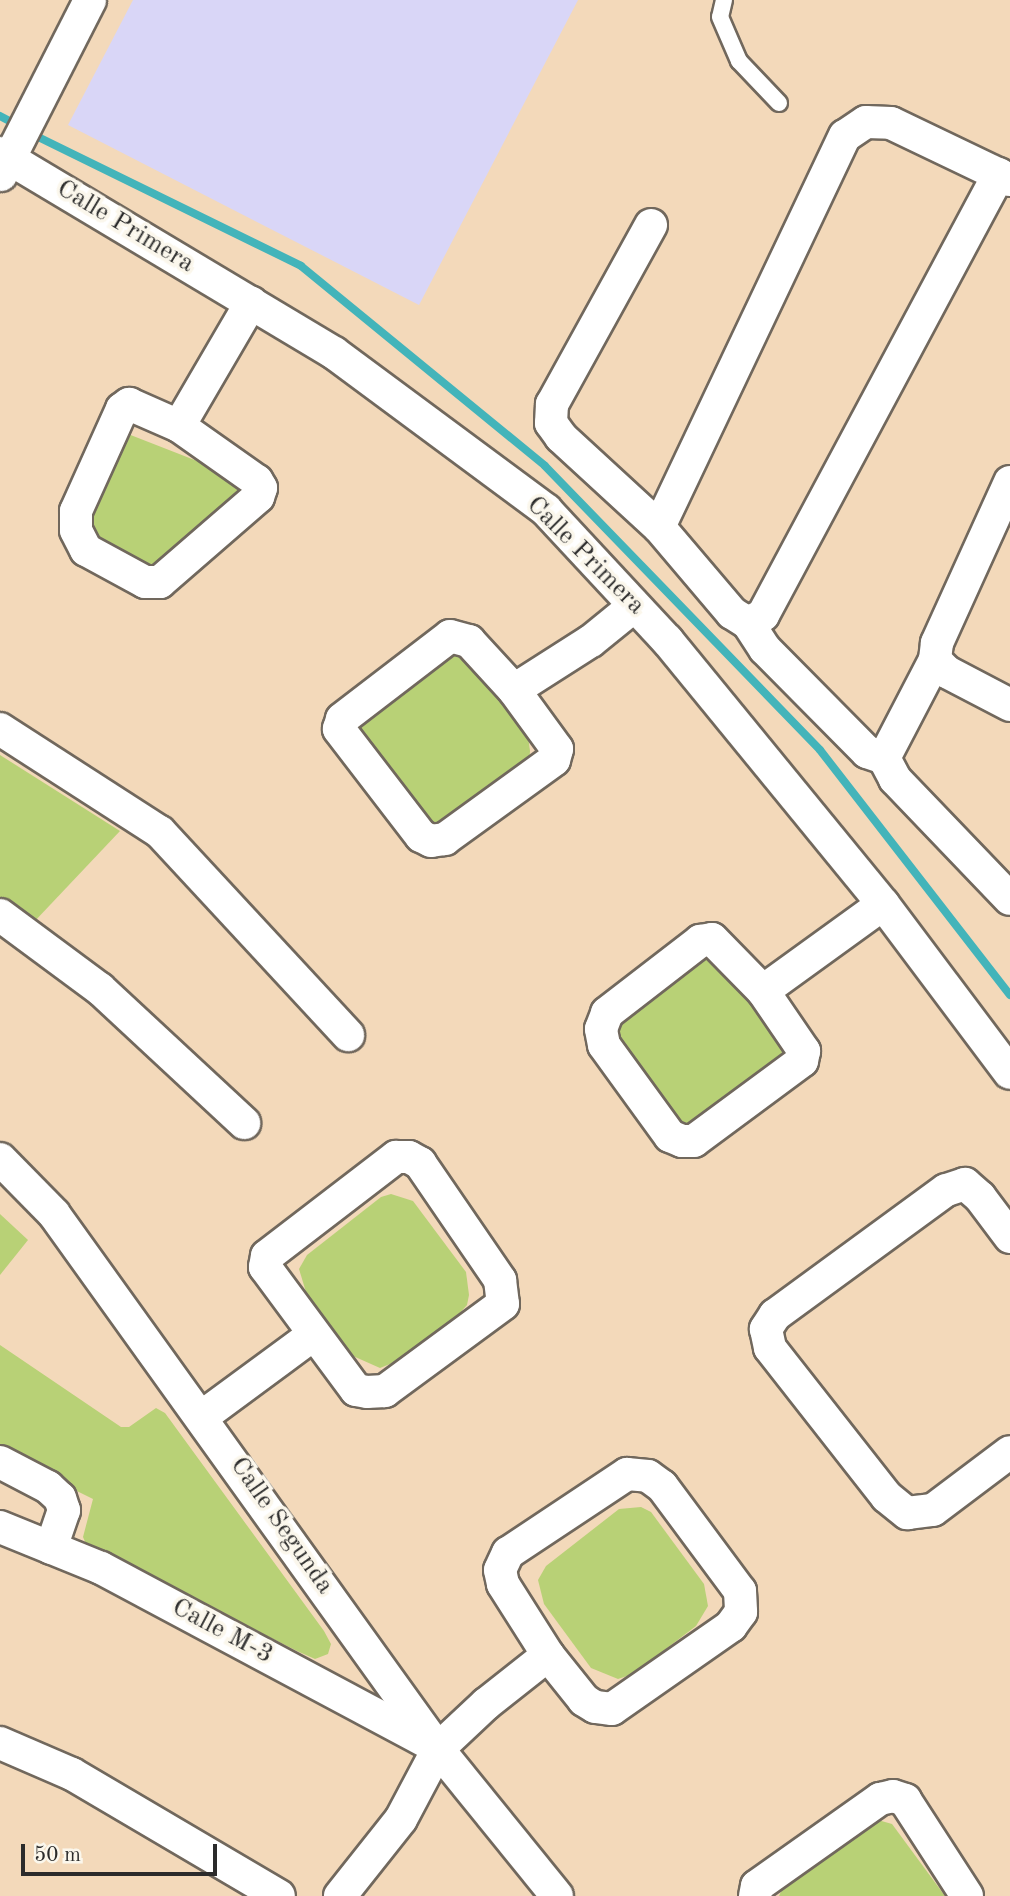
<!DOCTYPE html>
<html>
<head>
<meta charset="utf-8">
<style>
  body { margin:0 }
  #map { position:relative; width:1010px; height:1896px; overflow:hidden; background:#f3d9ba; font-family:"Old Standard TT",serif }
  div>[style] { position:absolute }
  .built>* { inset:0; background:#d9d6f7 }
  .green>* { inset:0; background:#b8d176 }
  .stream>* { height:8px; margin:-4px; padding:0 4px; transform-origin:4px; border-radius:4px; background:#43b4ba }
  .roads { filter:drop-shadow(2px 0 #71685d) drop-shadow(-2px 0 #71685d) drop-shadow(0 2px #71685d) drop-shadow(0 -2px #71685d) }
  .service>* { height:16px; margin:-8px; padding:0 8px; transform-origin:8px; border-radius:8px; background:#fff }
  .minor>* { height:32px; margin:-16px; padding:0 16px; transform-origin:16px; border-radius:16px; background:#fff }
  span { translate:-50% -50%; white-space:nowrap; text-align:center; line-height:1.15; -webkit-text-stroke:7px #fbf7ec; paint-order:stroke }
  .street-label { font-size:26px; color:#2b2b2b }
  .scale { position:absolute; left:21px; top:1844px; width:196px; height:32px; box-sizing:border-box; border:4px solid #2b2b2b; border-top:0; padding-left:9px; font-size:21px; line-height:24px; white-space:nowrap; color:#2b2b2b; -webkit-text-stroke:5px #fbf7ec; paint-order:stroke }
</style>
</head>
<body>
<div id="map">
  <div class="built">
    <i style="clip-path:polygon(133px 0,578px 0,419px 305px,68px 125px)"></i>
  </div>
  <div class="green">
    <i style="clip-path:polygon(128px 434px,233px 475px,241px 486px,242px 498px,158px 576px,104px 551px,85px 523px)"></i>
    <i style="clip-path:polygon(465px 652px,527px 729px,530px 751px,529px 762px,441px 824px,427px 821px,361px 736px,361px 725px,368px 711px,442px 654px)"></i>
    <i style="clip-path:polygon(0 755px,120px 831px,33px 923px,0 900px)"></i>
    <i style="clip-path:polygon(716px 953px,783px 1041px,782px 1052px,780px 1062px,693px 1125px,678px 1122px,613px 1037px,620px 1012px,694px 954px)"></i>
    <i style="clip-path:polygon(391px 1194px,413px 1201px,466px 1272px,469px 1295px,467px 1305px,458px 1315px,395px 1362px,380px 1368px,353px 1356px,306px 1292px,299px 1269px,307px 1255px,381px 1197px)"></i>
    <i style="clip-path:polygon(0 1214px,28px 1240px,0 1275px)"></i>
    <i style="clip-path:polygon(0 1345px,121px 1427px,129px 1427px,156px 1408px,165px 1413px,324px 1631px,331px 1644px,328px 1654px,315px 1659px,297px 1651px,86px 1544px,83px 1537px,93px 1499px,0 1453px)"></i>
    <i style="clip-path:polygon(641px 1507px,651px 1512px,704px 1584px,708px 1606px,696px 1626px,633px 1674px,618px 1679px,591px 1668px,544px 1604px,538px 1580px,546px 1566px,619px 1509px)"></i>
    <i style="clip-path:polygon(871px 1818px,892px 1824px,945px 1896px,779px 1896px,787px 1878px)"></i>
  </div>
  <div class="stream">
    <i style="left:0;top:116px;width:21px;rotate:28deg"></i>
    <i style="left:30px;top:133px;width:302px;rotate:26.1deg"></i>
    <i style="left:301px;top:266px;width:315px;rotate:39.3deg"></i>
    <i style="left:545px;top:466px;width:395px;rotate:45.9deg"></i>
    <i style="left:820px;top:750px;width:310px;rotate:52.2deg"></i>
  </div>
  <div class="roads">
    <div class="service">
      <i style="left:724px;top:0;width:17px;rotate:103deg"></i>
      <i style="left:720px;top:17px;width:48px;rotate:66.6deg"></i>
      <i style="left:739px;top:61px;width:58px;rotate:46.4deg"></i>
    </div>
    <div class="minor">
      <i style="left:0;top:153px;width:389px;rotate:30.9deg"></i>
      <i style="left:334px;top:353px;width:264px;rotate:36.5deg"></i>
      <i style="left:546px;top:510px;width:178px;rotate:47.1deg"></i>
      <i style="left:667px;top:640px;width:341px;rotate:50.7deg"></i>
      <i style="left:883px;top:904px;width:211px;rotate:53.1deg"></i>
      <i style="left:1px;top:175px;width:196px;rotate:-63deg"></i>
      <i style="left:651px;top:225px;width:205px;rotate:118.9deg"></i>
      <i style="left:552px;top:404px;width:19px;rotate:93deg"></i>
      <i style="left:551px;top:423px;width:17px;rotate:54deg"></i>
      <i style="left:561px;top:437px;width:133px;rotate:42.6deg"></i>
      <i style="left:659px;top:527px;width:113px;rotate:49.7deg"></i>
      <i style="left:732px;top:613px;width:19px;rotate:32deg"></i>
      <i style="left:748px;top:623px;width:31px;rotate:57deg"></i>
      <i style="left:765px;top:649px;width:145px;rotate:45.3deg"></i>
      <i style="left:867px;top:752px;width:18px;rotate:19deg"></i>
      <i style="left:129px;top:404px;width:55px;rotate:23.7deg"></i>
      <i style="left:179px;top:426px;width:95px;rotate:35.2deg"></i>
      <i style="left:257px;top:481px;width:8px;rotate:60deg"></i>
      <i style="left:261px;top:488px;width:9px;rotate:108deg"></i>
      <i style="left:258px;top:497px;width:130px;rotate:139.1deg"></i>
      <i style="left:160px;top:582px;width:15px;rotate:180deg"></i>
      <i style="left:145px;top:582px;width:67px;rotate:-151.5deg"></i>
      <i style="left:86px;top:550px;width:22px;rotate:-117deg"></i>
      <i style="left:76px;top:530px;width:19px;rotate:-90deg"></i>
      <i style="left:76px;top:511px;width:112px;rotate:-65.7deg"></i>
      <i style="left:122px;top:409px;width:9px;rotate:-36deg"></i>
      <i style="left:179px;top:426px;width:143px;rotate:-59.7deg"></i>
      <i style="left:1010px;top:482px;width:177px;rotate:114.4deg"></i>
      <i style="left:937px;top:643px;width:17px;rotate:97deg"></i>
      <i style="left:935px;top:660px;width:110px;rotate:117.5deg"></i>
      <i style="left:884px;top:758px;width:24px;rotate:62deg"></i>
      <i style="left:895px;top:779px;width:166px;rotate:46.2deg"></i>
      <i style="left:659px;top:527px;width:433px;rotate:-64.6deg"></i>
      <i style="left:845px;top:136px;width:25px;rotate:-34deg"></i>
      <i style="left:866px;top:122px;width:25px;rotate:2deg"></i>
      <i style="left:891px;top:123px;width:132px;rotate:25.6deg"></i>
      <i style="left:748px;top:623px;width:17px;rotate:-28deg"></i>
      <i style="left:763px;top:615px;width:500px;rotate:-61.85deg"></i>
      <i style="left:450px;top:636px;width:20px;rotate:15deg"></i>
      <i style="left:469px;top:641px;width:67px;rotate:47.4deg"></i>
      <i style="left:514px;top:690px;width:73px;rotate:53.9deg"></i>
      <i style="left:557px;top:749px;width:11px;rotate:105deg"></i>
      <i style="left:554px;top:760px;width:135px;rotate:144.1deg"></i>
      <i style="left:445px;top:839px;width:14px;rotate:172deg"></i>
      <i style="left:431px;top:841px;width:11px;rotate:-153deg"></i>
      <i style="left:421px;top:836px;width:135px;rotate:-127.5deg"></i>
      <i style="left:339px;top:729px;width:10px;rotate:-73deg"></i>
      <i style="left:342px;top:719px;width:136px;rotate:-37.5deg"></i>
      <i style="left:935px;top:660px;width:17px;rotate:45deg"></i>
      <i style="left:947px;top:672px;width:71px;rotate:27.6deg"></i>
      <i style="left:514px;top:690px;width:91px;rotate:-32.5deg"></i>
      <i style="left:591px;top:641px;width:55px;rotate:-39.1deg"></i>
      <i style="left:0;top:729px;width:190px;rotate:32.8deg"></i>
      <i style="left:160px;top:832px;width:277px;rotate:47.2deg"></i>
      <i style="left:0;top:915px;width:124px;rotate:36.5deg"></i>
      <i style="left:100px;top:989px;width:197px;rotate:42.9deg"></i>
      <i style="left:712px;top:939px;width:73px;rotate:45.6deg"></i>
      <i style="left:763px;top:991px;width:73px;rotate:55.7deg"></i>
      <i style="left:804px;top:1051px;width:10px;rotate:101deg"></i>
      <i style="left:802px;top:1061px;width:134px;rotate:143.5deg"></i>
      <i style="left:694px;top:1141px;width:12px;rotate:180deg"></i>
      <i style="left:682px;top:1141px;width:13px;rotate:-157deg"></i>
      <i style="left:670px;top:1136px;width:112px;rotate:-126deg"></i>
      <i style="left:604px;top:1045px;width:16px;rotate:-101deg"></i>
      <i style="left:601px;top:1029px;width:17px;rotate:-69deg"></i>
      <i style="left:607px;top:1013px;width:118px;rotate:-37.7deg"></i>
      <i style="left:700px;top:941px;width:12px;rotate:-9deg"></i>
      <i style="left:763px;top:991px;width:148px;rotate:-35.9deg"></i>
      <i style="left:396px;top:1157px;width:13px"></i>
      <i style="left:409px;top:1157px;width:13px;rotate:29deg"></i>
      <i style="left:420px;top:1163px;width:142px;rotate:55.6deg"></i>
      <i style="left:500px;top:1280px;width:24px;rotate:83deg"></i>
      <i style="left:503px;top:1304px;width:147px;rotate:143.6deg"></i>
      <i style="left:385px;top:1391px;width:18px;rotate:177deg"></i>
      <i style="left:367px;top:1392px;width:11px;rotate:-170deg"></i>
      <i style="left:356px;top:1390px;width:153px;rotate:-126.5deg"></i>
      <i style="left:265px;top:1267px;width:11px;rotate:-80deg"></i>
      <i style="left:267px;top:1256px;width:163px;rotate:-37.5deg"></i>
      <i style="left:0;top:1159px;width:77px;rotate:45.5deg"></i>
      <i style="left:54px;top:1214px;width:659px;rotate:54.33deg"></i>
      <i style="left:438px;top:1749px;width:189px;rotate:51deg"></i>
      <i style="left:1010px;top:1237px;width:50px;rotate:-126.9deg"></i>
      <i style="left:980px;top:1197px;width:20px;rotate:-139deg"></i>
      <i style="left:965px;top:1184px;width:20px;rotate:162deg"></i>
      <i style="left:946px;top:1190px;width:212px;rotate:143.8deg"></i>
      <i style="left:775px;top:1315px;width:17px;rotate:123deg"></i>
      <i style="left:766px;top:1329px;width:19px;rotate:78deg"></i>
      <i style="left:770px;top:1348px;width:189px;rotate:51.9deg"></i>
      <i style="left:887px;top:1497px;width:26px;rotate:39deg"></i>
      <i style="left:907px;top:1513px;width:26px;rotate:-7deg"></i>
      <i style="left:933px;top:1510px;width:96px;rotate:-37deg"></i>
      <i style="left:203px;top:1416px;width:137px;rotate:-36.4deg"></i>
      <i style="left:0;top:1462px;width:54px;rotate:27.5deg"></i>
      <i style="left:48px;top:1487px;width:16px;rotate:43deg"></i>
      <i style="left:60px;top:1498px;width:13px;rotate:72deg"></i>
      <i style="left:64px;top:1510px;width:40px;rotate:108.9deg"></i>
      <i style="left:627px;top:1474px;width:21px;rotate:5deg"></i>
      <i style="left:648px;top:1476px;width:17px;rotate:36deg"></i>
      <i style="left:662px;top:1486px;width:131px;rotate:53.4deg"></i>
      <i style="left:740px;top:1591px;width:21px;rotate:87deg"></i>
      <i style="left:741px;top:1612px;width:17px;rotate:126deg"></i>
      <i style="left:731px;top:1626px;width:145px;rotate:145.1deg"></i>
      <i style="left:612px;top:1709px;width:17px;rotate:-173deg"></i>
      <i style="left:595px;top:1707px;width:13px;rotate:-148deg"></i>
      <i style="left:584px;top:1700px;width:58px;rotate:-128.7deg"></i>
      <i style="left:548px;top:1655px;width:84px;rotate:-122.4deg"></i>
      <i style="left:503px;top:1584px;width:14px;rotate:-102deg"></i>
      <i style="left:500px;top:1570px;width:19px;rotate:-65deg"></i>
      <i style="left:508px;top:1553px;width:143px;rotate:-33.6deg"></i>
      <i style="left:0;top:1527px;width:109px;rotate:22.1deg"></i>
      <i style="left:101px;top:1568px;width:373px;rotate:28.1deg"></i>
      <i style="left:0;top:1743px;width:78px;rotate:23.3deg"></i>
      <i style="left:72px;top:1774px;width:240px;rotate:30.5deg"></i>
      <i style="left:340px;top:1896px;width:98px;rotate:-51.6deg"></i>
      <i style="left:401px;top:1819px;width:79px;rotate:-62.1deg"></i>
      <i style="left:438px;top:1749px;width:66px;rotate:-43.2deg"></i>
      <i style="left:486px;top:1704px;width:79px;rotate:-38.3deg"></i>
      <i style="left:755px;top:1896px;width:10px;rotate:-79deg"></i>
      <i style="left:757px;top:1886px;width:151px;rotate:-35.3deg"></i>
      <i style="left:880px;top:1799px;width:13px;rotate:-13deg"></i>
      <i style="left:893px;top:1796px;width:13px;rotate:18deg"></i>
      <i style="left:905px;top:1800px;width:114px;rotate:57.1deg"></i>
    </div>
  </div>
  <div class="street-label">
    <span style="left:125px;top:227px;rotate:31deg">Calle Primera</span>
    <span style="left:585px;top:556px;rotate:45deg">Calle Primera</span>
    <span style="left:281px;top:1526px;rotate:55deg">Calle Segunda</span>
    <span style="left:222px;top:1632px;rotate:28deg">Calle M-3</span>
  </div>
  <div class="scale">50 m</div>
</div>
</body>
</html>
